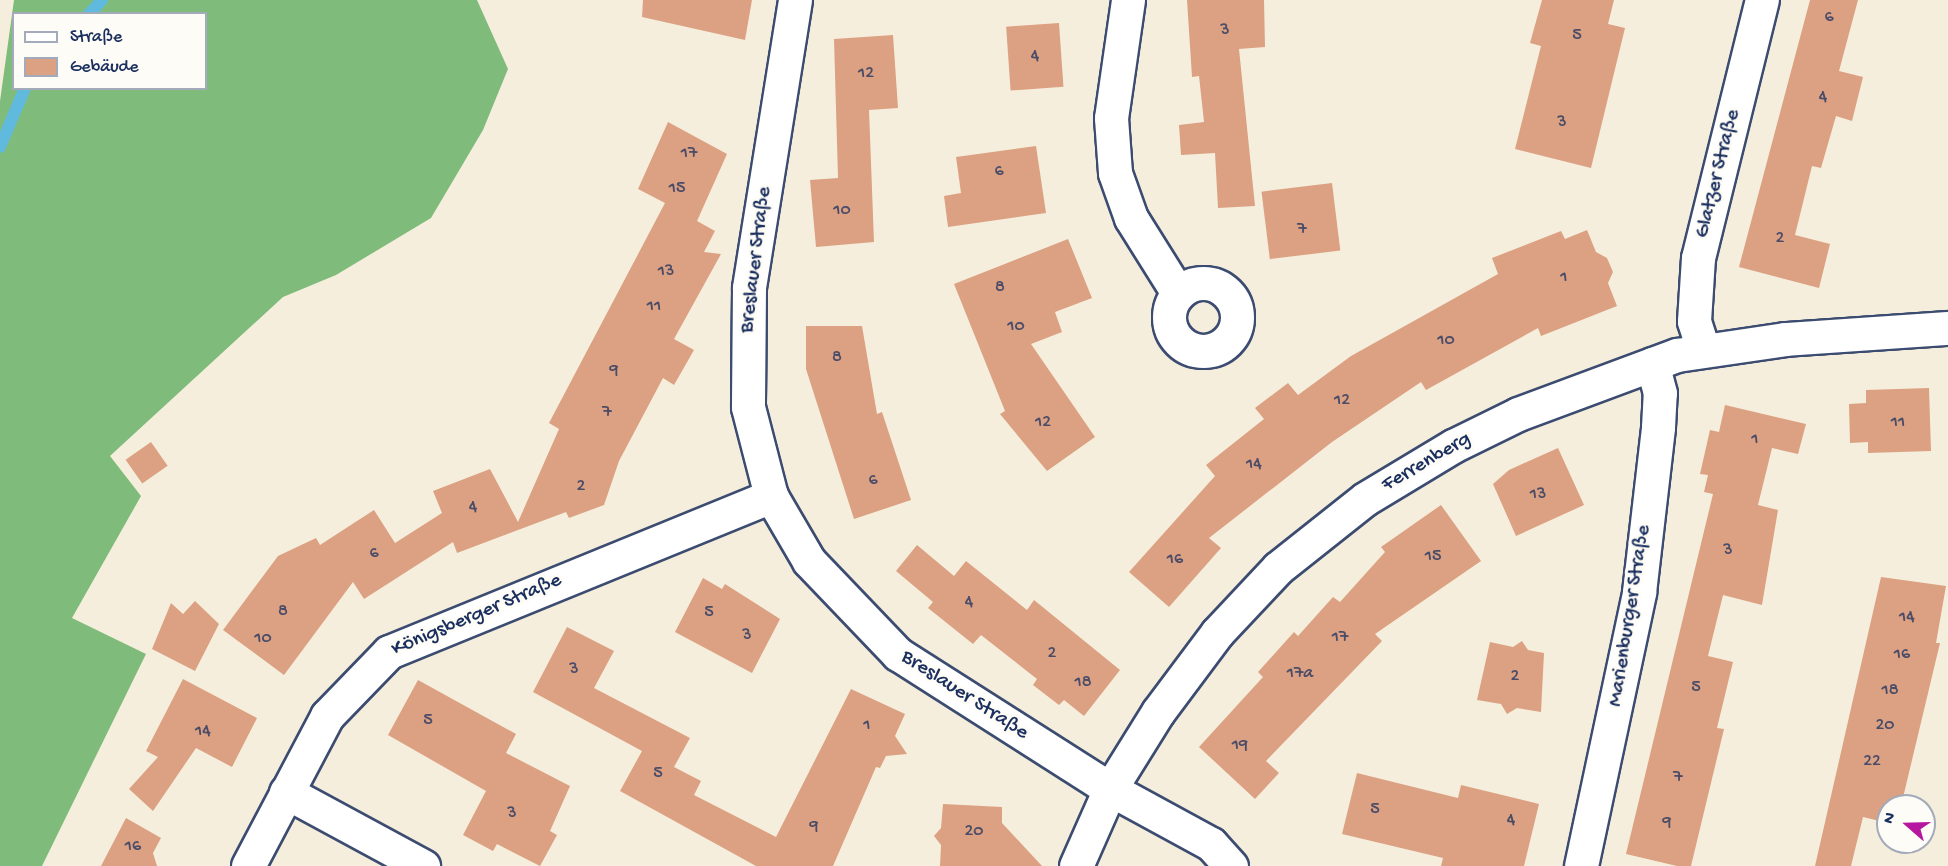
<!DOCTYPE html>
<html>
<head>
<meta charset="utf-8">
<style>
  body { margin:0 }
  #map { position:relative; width:1948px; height:866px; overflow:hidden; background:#f6eedc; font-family:"Gochi Hand",sans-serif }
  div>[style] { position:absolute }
  .forest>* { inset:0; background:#7fbc7b }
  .stream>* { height:12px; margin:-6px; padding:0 6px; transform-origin:6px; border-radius:6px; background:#60badd }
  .building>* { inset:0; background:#dba182; transform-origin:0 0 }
  .roads { filter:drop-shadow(2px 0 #3c4c71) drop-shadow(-2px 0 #3c4c71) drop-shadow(0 2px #3c4c71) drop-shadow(0 -2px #3c4c71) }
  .street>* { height:33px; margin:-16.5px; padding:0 16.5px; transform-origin:16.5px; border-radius:16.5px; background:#fff }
  .street>.ring { margin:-16.5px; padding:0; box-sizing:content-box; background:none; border:33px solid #fff; border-radius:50% }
  span { translate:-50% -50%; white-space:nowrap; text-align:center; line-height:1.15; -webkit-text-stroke:6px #fdfcf7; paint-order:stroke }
  .number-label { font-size:18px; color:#4b4c67 }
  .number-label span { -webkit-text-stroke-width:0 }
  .street-label { font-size:21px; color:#1b2f5e }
  .legend { position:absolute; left:12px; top:12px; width:195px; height:78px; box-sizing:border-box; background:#fdfcf7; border:2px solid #a3aaba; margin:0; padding:8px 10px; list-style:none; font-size:18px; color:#1b2f5e }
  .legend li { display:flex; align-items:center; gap:12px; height:30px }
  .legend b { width:30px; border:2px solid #a3aaba }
  .north { position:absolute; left:1876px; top:794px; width:60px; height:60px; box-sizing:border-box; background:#fdfcf7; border:2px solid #a3aaba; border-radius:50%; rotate:290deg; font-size:16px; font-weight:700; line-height:24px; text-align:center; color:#1b2f5e }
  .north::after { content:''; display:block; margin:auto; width:21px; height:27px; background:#b5179e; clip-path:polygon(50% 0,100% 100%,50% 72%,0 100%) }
</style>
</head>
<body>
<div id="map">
  <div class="forest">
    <i style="clip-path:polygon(evenodd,14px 0,477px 0,508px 69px,483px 130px,431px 218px,336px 275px,283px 297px,110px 456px,141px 496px,72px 618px,146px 654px,42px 866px,0 866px,0 101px,14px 0,14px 14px,206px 14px,206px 88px,14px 88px,14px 14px)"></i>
  </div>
  <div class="stream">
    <i style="left:89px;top:14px;width:19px;rotate:-47deg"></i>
    <i style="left:0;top:147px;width:64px;rotate:-67deg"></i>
  </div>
  <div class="building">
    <i style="clip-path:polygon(643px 0,752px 0,745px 40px,642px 17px)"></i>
    <i style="clip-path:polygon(1187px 0,1264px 0,1265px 47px,1239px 49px,1255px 206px,1218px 208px,1215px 153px,1181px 155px,1179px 125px,1204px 122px,1199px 76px,1192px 77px)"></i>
    <i style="clip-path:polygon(1542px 0,1614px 0,1608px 24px,1625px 28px,1591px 168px,1515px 149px,1541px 46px,1530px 43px)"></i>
    <i style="clip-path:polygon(1810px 0,1858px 0,1839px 71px,1863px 77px,1852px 121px,1836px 116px,1821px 168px,1812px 166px,1795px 235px,1830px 244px,1819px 288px,1739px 267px)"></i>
    <i style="left:1059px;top:23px;width:64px;height:53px;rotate:86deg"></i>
    <i style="clip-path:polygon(893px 35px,898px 108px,869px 110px,874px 242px,816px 247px,810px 180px,838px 178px,834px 39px)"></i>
    <i style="clip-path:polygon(668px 122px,727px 154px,697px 221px,715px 231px,704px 252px,721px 254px,674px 339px,694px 350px,674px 385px,663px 378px,619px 461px,604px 505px,569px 518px,566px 512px,457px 553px,453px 542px,364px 599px,353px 582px,284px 675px,223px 630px,278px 556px,316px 538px,320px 545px,374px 510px,395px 543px,442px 513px,433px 491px,490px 469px,518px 522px,559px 429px,549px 423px,665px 203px,638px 189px)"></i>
    <i style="clip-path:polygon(1036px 146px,1046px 213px,948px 227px,944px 196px,961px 193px,956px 157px)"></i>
    <i style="left:1332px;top:183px;width:68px;height:71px;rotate:83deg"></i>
    <i style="clip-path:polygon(1587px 230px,1596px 252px,1607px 258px,1613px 272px,1608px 283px,1617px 306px,1541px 336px,1538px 328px,1426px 390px,1421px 382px,1332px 442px,1209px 538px,1221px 548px,1169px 607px,1129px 572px,1215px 476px,1206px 465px,1264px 419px,1255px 408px,1288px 383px,1298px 395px,1351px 356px,1498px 274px,1492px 258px,1561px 231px,1565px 239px)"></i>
    <i style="clip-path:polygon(1068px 239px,1092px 298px,1055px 312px,1062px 332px,1031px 344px,1095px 437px,1047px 471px,1000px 414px,1005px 411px,954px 284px)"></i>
    <i style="clip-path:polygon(806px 326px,862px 326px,877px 414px,882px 412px,911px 500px,854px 519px,806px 369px)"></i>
    <i style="clip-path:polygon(1929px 388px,1931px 451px,1868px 453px,1868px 442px,1850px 443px,1849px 404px,1866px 403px,1866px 390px)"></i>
    <i style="clip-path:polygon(1725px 405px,1806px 424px,1798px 454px,1772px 448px,1758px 505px,1778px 510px,1762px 605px,1723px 595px,1708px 656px,1733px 662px,1717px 728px,1724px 729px,1691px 866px,1677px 866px,1626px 854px,1713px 494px,1704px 492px,1708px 475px,1700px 474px,1710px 430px,1719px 432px)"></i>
    <i style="left:151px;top:442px;width:29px;height:31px;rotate:55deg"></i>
    <i style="clip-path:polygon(1558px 448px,1584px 505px,1516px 536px,1493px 484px,1509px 470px)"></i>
    <i style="clip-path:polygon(1441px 505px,1481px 561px,1375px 634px,1382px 641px,1266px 761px,1279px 773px,1255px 799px,1199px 747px,1263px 677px,1258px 672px,1294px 632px,1298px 636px,1333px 597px,1340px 602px,1385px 552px,1381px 547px)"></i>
    <i style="clip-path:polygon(917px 545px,954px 576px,966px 561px,1027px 610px,1034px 600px,1120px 670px,1084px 716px,1064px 700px,1059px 705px,1033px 685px,1037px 679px,981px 635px,973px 644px,928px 608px,933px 602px,896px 571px)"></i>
    <i style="clip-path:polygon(1881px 577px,1946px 586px,1936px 643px,1940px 643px,1901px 806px,1888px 806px,1888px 823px,1863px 817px,1851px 866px,1815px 866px)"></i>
    <i style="clip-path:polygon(703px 578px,722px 589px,725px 584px,780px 619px,752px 673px,675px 632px)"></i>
    <i style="clip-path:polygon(195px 601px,219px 624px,195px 671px,152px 649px,171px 603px,183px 614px)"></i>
    <i style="clip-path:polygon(567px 627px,614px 651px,594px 688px,690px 738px,674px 767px,701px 781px,694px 795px,776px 837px,851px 689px,905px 714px,895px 736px,907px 754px,886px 756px,880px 768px,876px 767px,833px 866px,756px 866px,620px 791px,642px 751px,533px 692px)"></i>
    <i style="clip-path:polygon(1522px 641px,1528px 650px,1544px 653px,1541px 712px,1517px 708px,1507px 714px,1501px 704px,1477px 700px,1490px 642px,1513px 647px)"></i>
    <i style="clip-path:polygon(183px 679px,257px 718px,232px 767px,196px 748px,153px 811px,129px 789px,158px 757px,146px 751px)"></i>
    <i style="clip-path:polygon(418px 680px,516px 734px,506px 753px,570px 786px,550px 831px,557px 835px,540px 866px,497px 844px,493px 851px,463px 835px,486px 791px,388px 735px)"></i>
    <i style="clip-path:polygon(1357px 773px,1458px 798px,1461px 785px,1539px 804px,1524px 866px,1441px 866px,1443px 858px,1342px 834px)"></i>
    <i style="clip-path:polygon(943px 804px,1002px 807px,1002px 823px,1042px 866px,940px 866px,941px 845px,934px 836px,941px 828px)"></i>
    <i style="clip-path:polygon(126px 818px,161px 838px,153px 853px,157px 866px,101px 866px)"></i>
  </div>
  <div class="roads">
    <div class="street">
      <i style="left:795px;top:0;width:292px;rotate:99.1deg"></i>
      <i style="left:749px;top:288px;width:119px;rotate:90.5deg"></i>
      <i style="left:748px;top:407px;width:92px;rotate:75.5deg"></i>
      <i style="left:771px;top:496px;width:75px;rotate:59.7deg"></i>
      <i style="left:809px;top:561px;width:129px;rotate:46.3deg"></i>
      <i style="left:898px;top:654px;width:251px;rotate:32.5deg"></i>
      <i style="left:1110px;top:789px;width:115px;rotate:28.6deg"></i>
      <i style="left:1211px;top:844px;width:30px;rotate:48deg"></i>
      <i style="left:1128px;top:0;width:119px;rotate:98.2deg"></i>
      <i style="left:1111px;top:118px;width:55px;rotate:85.8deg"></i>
      <i style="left:1115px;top:173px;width:48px;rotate:70.4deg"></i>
      <i style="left:1131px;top:218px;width:89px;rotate:57.9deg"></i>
      <i class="ring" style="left:1169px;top:283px;width:35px;height:35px"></i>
      <i style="left:1703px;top:349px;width:29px;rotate:-108deg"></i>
      <i style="left:1694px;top:321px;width:63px;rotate:-86.4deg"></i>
      <i style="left:1698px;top:258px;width:266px;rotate:-76.1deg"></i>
      <i style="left:286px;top:792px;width:156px;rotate:28.4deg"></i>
      <i style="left:248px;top:866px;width:170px;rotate:-62.2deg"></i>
      <i style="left:327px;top:716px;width:89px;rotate:-45.9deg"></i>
      <i style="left:389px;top:652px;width:413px;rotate:-22.2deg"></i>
      <i style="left:1076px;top:866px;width:84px;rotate:-66.2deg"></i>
      <i style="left:1110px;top:789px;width:91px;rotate:-58.1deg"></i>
      <i style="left:1158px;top:712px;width:99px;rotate:-53.2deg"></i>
      <i style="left:1217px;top:633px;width:89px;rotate:-46.8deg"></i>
      <i style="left:1278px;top:568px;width:111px;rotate:-38.4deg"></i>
      <i style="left:1365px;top:499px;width:103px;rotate:-31.1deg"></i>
      <i style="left:1453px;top:446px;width:72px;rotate:-26.2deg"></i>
      <i style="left:1518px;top:414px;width:170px;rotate:-20.4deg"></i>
      <i style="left:1677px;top:355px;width:109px;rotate:-8.4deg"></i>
      <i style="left:1785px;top:339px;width:163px;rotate:-3.9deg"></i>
      <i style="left:1581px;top:866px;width:280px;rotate:-78deg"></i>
      <i style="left:1639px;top:592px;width:166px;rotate:-83.4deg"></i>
      <i style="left:1658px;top:427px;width:34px;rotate:-87deg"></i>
      <i style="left:1660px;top:393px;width:30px;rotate:-105deg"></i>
    </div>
  </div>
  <div class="number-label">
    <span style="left:1829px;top:18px">6</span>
    <span style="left:1225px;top:31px">3</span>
    <span style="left:1577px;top:36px">5</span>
    <span style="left:1035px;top:57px">4</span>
    <span style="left:866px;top:74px">12</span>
    <span style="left:1823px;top:98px">4</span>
    <span style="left:1562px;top:123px">3</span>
    <span style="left:689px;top:154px">17</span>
    <span style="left:999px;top:172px">6</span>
    <span style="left:677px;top:189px">15</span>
    <span style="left:842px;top:211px">10</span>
    <span style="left:1302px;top:230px">7</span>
    <span style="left:1780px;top:239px">2</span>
    <span style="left:666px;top:272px">13</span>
    <span style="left:1564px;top:278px">1</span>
    <span style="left:1000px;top:288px">8</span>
    <span style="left:654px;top:307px">11</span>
    <span style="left:1016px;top:327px">10</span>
    <span style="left:1446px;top:341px">10</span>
    <span style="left:837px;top:358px">8</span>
    <span style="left:614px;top:371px">9</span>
    <span style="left:1342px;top:401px">12</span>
    <span style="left:607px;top:413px">7</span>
    <span style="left:1043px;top:423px">12</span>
    <span style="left:1898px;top:423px">11</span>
    <span style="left:1755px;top:440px">1</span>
    <span style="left:1254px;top:465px">14</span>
    <span style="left:873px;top:481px">6</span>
    <span style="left:581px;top:487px">2</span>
    <span style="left:1538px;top:495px">13</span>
    <span style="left:473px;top:508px">4</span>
    <span style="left:1728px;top:551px">3</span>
    <span style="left:374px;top:554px">6</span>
    <span style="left:1433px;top:557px">15</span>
    <span style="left:1175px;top:560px">16</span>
    <span style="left:969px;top:603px">4</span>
    <span style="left:283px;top:612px">8</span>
    <span style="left:709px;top:613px">5</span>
    <span style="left:1907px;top:618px">14</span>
    <span style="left:747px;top:636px">3</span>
    <span style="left:1340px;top:638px">17</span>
    <span style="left:263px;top:639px">10</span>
    <span style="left:1052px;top:654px">2</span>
    <span style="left:1902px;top:655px">16</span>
    <span style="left:574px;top:670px">3</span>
    <span style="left:1300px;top:674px">17a</span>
    <span style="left:1515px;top:677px">2</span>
    <span style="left:1083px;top:683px">18</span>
    <span style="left:1696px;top:688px">5</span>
    <span style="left:1890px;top:691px">18</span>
    <span style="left:428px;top:721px">5</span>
    <span style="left:867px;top:726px">1</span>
    <span style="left:1885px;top:726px">20</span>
    <span style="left:203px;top:732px">14</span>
    <span style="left:1240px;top:746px">19</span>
    <span style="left:1872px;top:762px">22</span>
    <span style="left:658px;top:774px">5</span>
    <span style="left:1678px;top:778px">7</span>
    <span style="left:1375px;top:810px">5</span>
    <span style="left:512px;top:814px">3</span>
    <span style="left:1511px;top:821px">4</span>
    <span style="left:1667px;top:823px">9</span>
    <span style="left:814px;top:827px">9</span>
    <span style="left:974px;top:832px">20</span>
    <span style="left:133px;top:847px">16</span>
  </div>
  <div class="street-label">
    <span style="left:1719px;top:174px;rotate:-76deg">Glatzer Straße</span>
    <span style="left:757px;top:260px;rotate:-83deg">Breslauer Straße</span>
    <span style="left:1427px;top:463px;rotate:-30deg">Ferrenberg</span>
    <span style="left:477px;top:616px;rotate:-23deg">Königsberger Straße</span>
    <span style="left:1631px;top:616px;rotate:-81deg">Marienburger Straße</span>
    <span style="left:964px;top:696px;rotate:33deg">Breslauer Straße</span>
  </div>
  <ul class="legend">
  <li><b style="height:8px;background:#fff"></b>Straße</li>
  <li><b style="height:16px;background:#dba182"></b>Gebäude</li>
  </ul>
  <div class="north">N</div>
</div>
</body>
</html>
